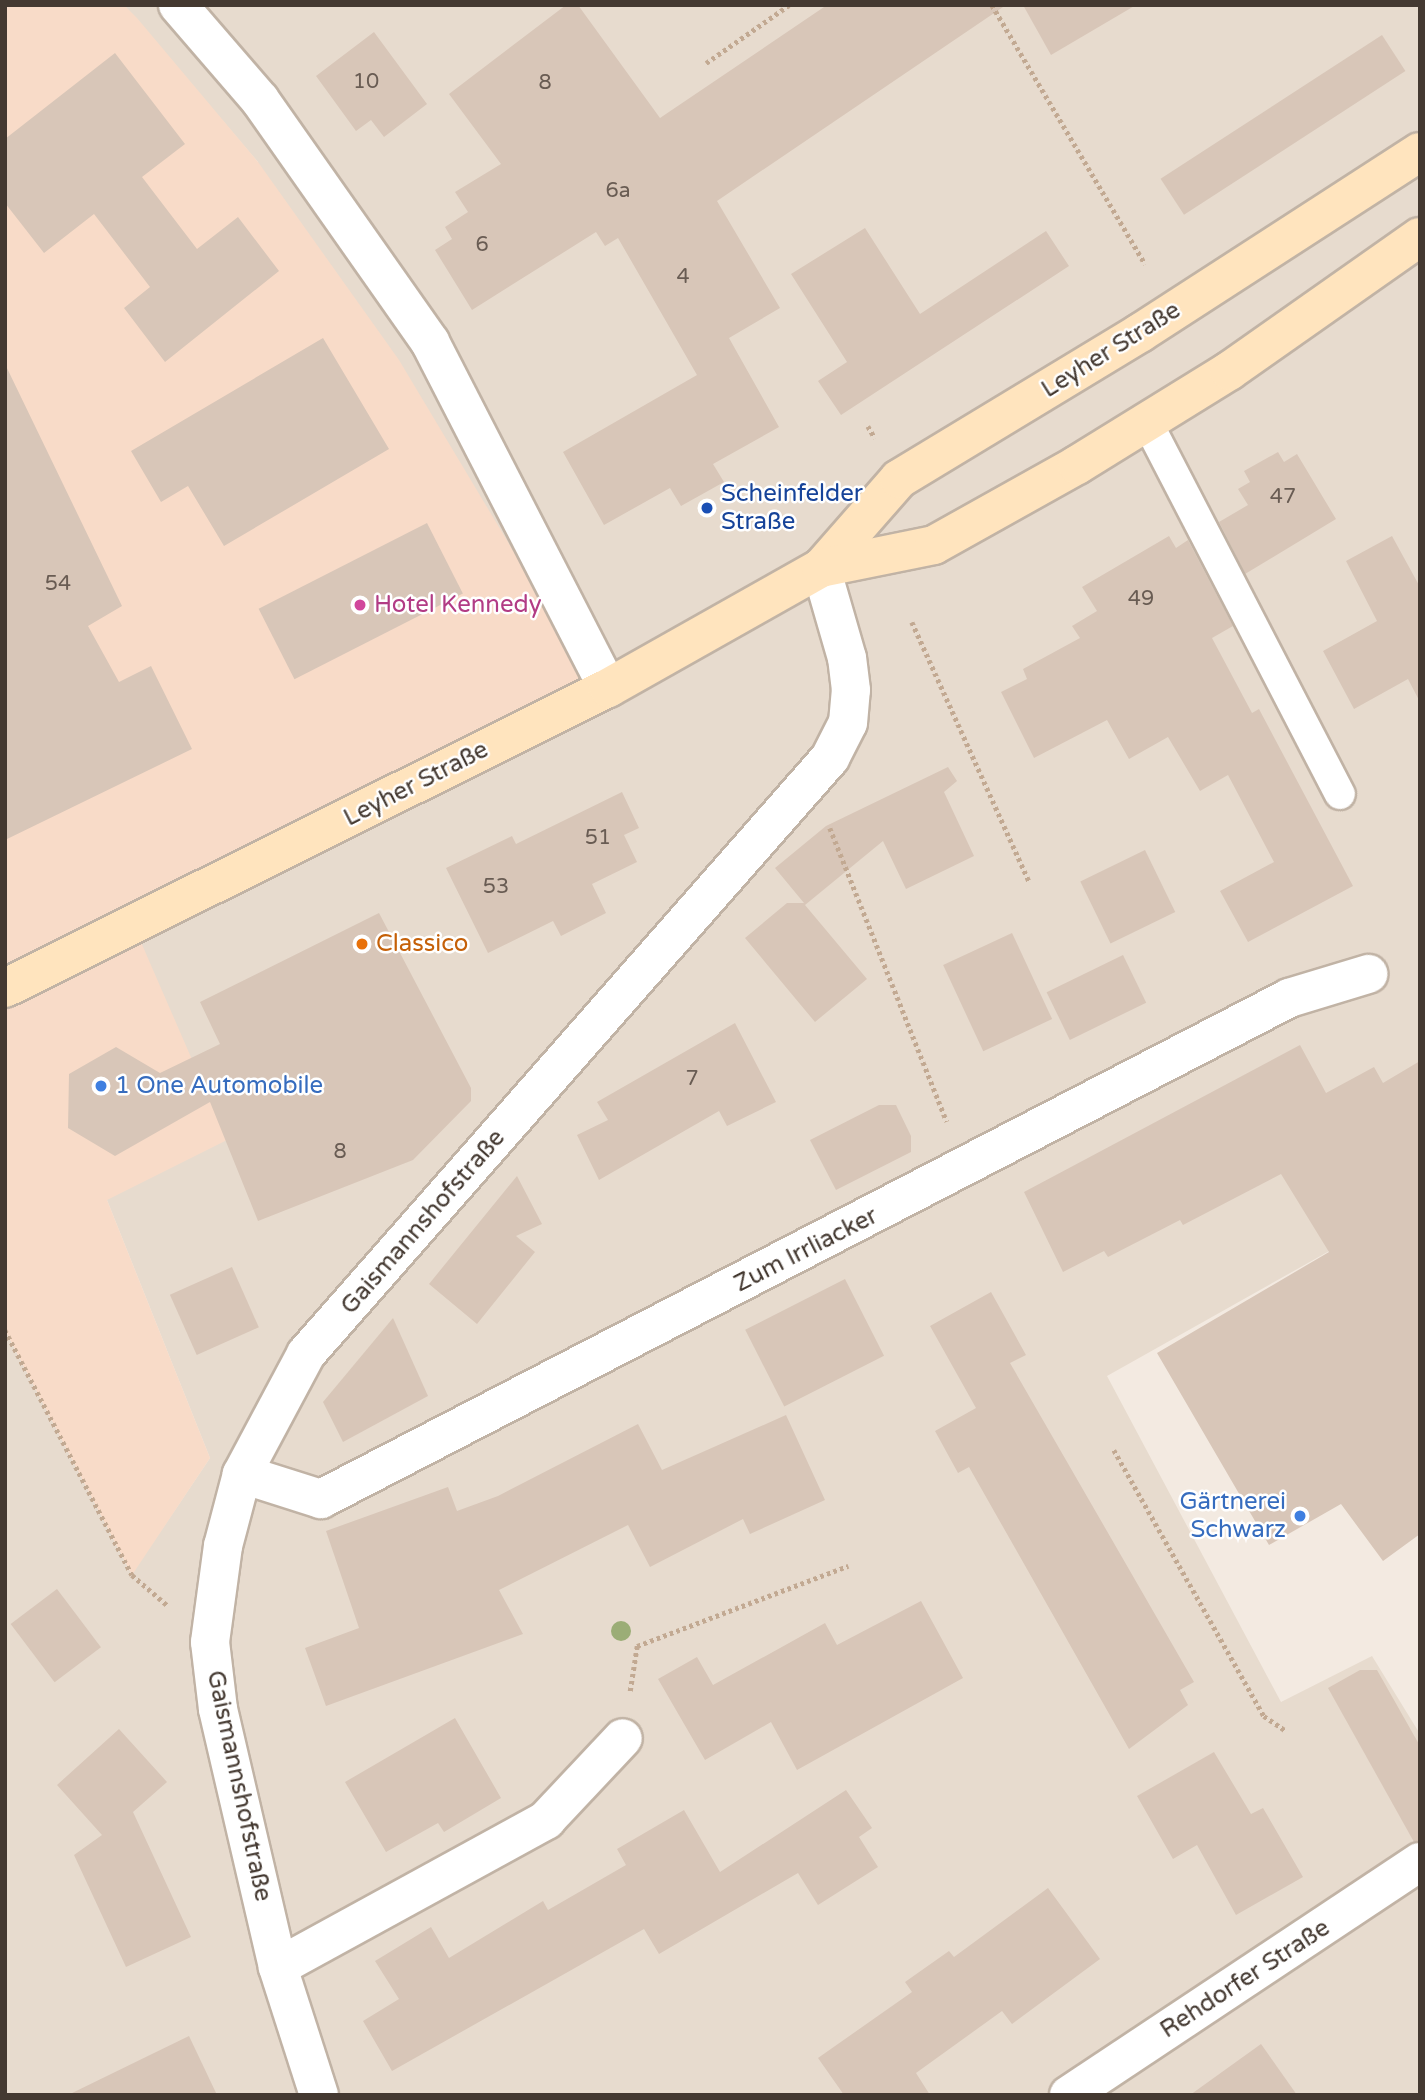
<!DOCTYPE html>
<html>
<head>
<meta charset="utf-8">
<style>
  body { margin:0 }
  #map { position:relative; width:1425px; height:2100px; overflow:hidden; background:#f3eae1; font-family:"Varela Round",sans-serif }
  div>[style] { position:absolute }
  .residential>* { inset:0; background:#e7dbce }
  .commercial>* { inset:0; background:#f8dbc8 }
  .building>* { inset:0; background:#d8c6b8; transform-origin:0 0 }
  .path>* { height:4.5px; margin-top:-2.25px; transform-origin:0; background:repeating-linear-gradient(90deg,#c2a992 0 3.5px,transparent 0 7px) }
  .roads { filter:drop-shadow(2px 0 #c1b3a5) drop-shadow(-2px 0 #c1b3a5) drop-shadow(0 2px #c1b3a5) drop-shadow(0 -2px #c1b3a5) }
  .service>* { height:30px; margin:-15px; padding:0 15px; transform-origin:15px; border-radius:15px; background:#fff }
  .minor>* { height:38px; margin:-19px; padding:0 19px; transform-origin:19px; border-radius:19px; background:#fff }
  .secondary>* { height:38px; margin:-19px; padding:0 19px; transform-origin:19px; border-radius:19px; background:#ffe4be }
  .trees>* { width:20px; height:20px; margin:-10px; border-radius:50%; background:#9bad76 }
  .dots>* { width:19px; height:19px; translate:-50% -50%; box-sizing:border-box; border:4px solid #fff; border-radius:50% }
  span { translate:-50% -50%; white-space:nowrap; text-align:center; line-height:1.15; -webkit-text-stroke:5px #fff; paint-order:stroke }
  .number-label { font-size:21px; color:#695c53 }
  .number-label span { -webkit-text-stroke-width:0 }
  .street-label { font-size:24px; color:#443931 }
  .transit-label { font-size:24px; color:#164399 }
  .left { translate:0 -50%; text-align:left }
  .hotel-label { font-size:24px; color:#b23c85 }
  .food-label { font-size:24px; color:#c56008 }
  .shop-label { font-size:24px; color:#366cbe }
  .right { translate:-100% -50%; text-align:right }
  .frame { position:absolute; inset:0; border:7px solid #443931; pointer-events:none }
</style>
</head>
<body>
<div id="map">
  <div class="residential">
    <i style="clip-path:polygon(124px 5px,1420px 5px,1420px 1200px,1107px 1376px,1281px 1702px,1372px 1656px,1420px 1734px,1420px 2095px,5px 2095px,5px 1330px,132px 1574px,210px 1458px,107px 1200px,137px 933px,258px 162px)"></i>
  </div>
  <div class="commercial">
    <i style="clip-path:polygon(5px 5px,124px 5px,137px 18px,258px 162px,399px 360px,600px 696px,137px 933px,227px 1140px,107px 1200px,210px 1458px,132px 1575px,5px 1330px)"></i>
  </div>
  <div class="building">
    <i style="clip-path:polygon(566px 5px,578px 5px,660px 118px,827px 5px,1006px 5px,717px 201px,780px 308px,729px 338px,779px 427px,713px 464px,724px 482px,681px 506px,670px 488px,604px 525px,563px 452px,697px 375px,618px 238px,605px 246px,596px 232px,472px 310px,435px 250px,452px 239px,445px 227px,468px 212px,455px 192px,501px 164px,449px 94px)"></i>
    <i style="clip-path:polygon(1023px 5px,1136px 5px,1051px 55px)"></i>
    <i style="clip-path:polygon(374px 32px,427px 104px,384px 137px,371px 120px,356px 131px,316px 76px)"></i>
    <i style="left:1382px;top:35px;width:43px;height:264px;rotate:57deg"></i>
    <i style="clip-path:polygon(115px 53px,185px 144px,142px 177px,197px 249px,238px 217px,279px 271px,165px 362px,124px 308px,150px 287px,94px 214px,44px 253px,5px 203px,5px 139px)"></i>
    <i style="clip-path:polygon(865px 228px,920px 314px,1046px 231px,1069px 266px,841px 415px,818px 381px,847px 362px,791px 274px)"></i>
    <i style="clip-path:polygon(323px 338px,389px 449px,224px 546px,188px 486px,161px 502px,131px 451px)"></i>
    <i style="clip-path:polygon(5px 364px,122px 606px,88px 626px,119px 682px,151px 666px,192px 749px,5px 840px)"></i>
    <i style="clip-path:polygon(1278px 452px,1284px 462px,1297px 454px,1336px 519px,1245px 574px,1219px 522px,1248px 505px,1238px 489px,1250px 482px,1244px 471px)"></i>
    <i style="left:427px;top:523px;width:79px;height:189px;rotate:63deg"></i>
    <i style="clip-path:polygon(1169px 536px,1176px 548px,1188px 540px,1233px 626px,1212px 638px,1252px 713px,1259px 709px,1353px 886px,1248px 942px,1220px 891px,1274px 862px,1228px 775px,1200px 791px,1168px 737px,1129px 759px,1107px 720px,1034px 758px,1001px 692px,1027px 679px,1023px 669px,1080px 638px,1072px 626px,1097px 611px,1082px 587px)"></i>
    <i style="clip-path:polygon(1392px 536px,1420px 587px,1420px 702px,1408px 679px,1354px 709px,1323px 651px,1377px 621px,1346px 561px)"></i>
    <i style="clip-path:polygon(948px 767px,957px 781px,944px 792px,974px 856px,906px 889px,883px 841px,805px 905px,867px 979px,815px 1022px,745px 938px,787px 903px,804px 903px,775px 868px,826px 826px)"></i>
    <i style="clip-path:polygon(622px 792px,639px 828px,624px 835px,637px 862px,592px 884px,606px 913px,561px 936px,553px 921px,488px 953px,446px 868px,512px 836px,516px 844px)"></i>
    <i style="left:1145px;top:850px;width:69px;height:72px;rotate:64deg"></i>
    <i style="clip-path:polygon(379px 913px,471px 1088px,471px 1101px,413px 1160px,258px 1221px,210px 1102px,115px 1156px,68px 1128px,69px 1074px,116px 1047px,160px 1073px,220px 1044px,200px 1002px)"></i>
    <i style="left:1012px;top:933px;width:95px;height:76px;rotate:65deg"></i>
    <i style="left:1123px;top:955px;width:53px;height:85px;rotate:64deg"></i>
    <i style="clip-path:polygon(735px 1023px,776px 1102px,727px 1126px,719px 1111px,599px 1180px,577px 1135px,608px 1120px,597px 1102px)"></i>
    <i style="clip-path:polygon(1300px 1045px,1326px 1093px,1374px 1067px,1383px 1083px,1420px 1061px,1420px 1534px,1383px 1561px,1341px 1504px,1269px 1545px,1157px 1353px,1329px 1252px,1281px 1174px,1183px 1225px,1180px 1220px,1108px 1257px,1104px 1251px,1063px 1272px,1024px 1192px)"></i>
    <i style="clip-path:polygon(879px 1105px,896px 1105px,911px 1136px,911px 1152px,836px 1190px,810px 1140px)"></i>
    <i style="clip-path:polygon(517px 1176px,542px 1224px,516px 1236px,535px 1252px,477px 1324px,429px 1284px)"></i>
    <i style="left:232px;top:1267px;width:66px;height:68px;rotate:66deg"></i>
    <i style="left:845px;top:1279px;width:86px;height:112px;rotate:63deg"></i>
    <i style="clip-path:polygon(991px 1292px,1026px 1355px,1010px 1363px,1194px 1682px,1180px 1690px,1188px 1705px,1129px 1749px,969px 1467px,958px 1473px,935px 1431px,976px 1408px,930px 1326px)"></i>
    <i style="clip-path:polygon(393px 1318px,428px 1396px,343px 1442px,323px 1402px)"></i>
    <i style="clip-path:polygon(786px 1415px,825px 1500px,750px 1534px,743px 1519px,650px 1567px,628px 1525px,499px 1590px,523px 1634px,326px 1706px,305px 1648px,359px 1628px,326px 1531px,448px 1487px,457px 1511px,498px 1496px,638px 1424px,662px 1470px)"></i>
    <i style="left:57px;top:1589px;width:73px;height:58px;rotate:53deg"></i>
    <i style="clip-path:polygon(921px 1601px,963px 1678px,797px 1770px,771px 1722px,705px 1760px,658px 1679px,697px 1657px,713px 1685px,825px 1623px,837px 1645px)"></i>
    <i style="clip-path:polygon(1360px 1670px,1377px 1670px,1420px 1746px,1420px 1840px,1414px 1842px,1328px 1688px)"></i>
    <i style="clip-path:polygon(455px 1718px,501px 1798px,444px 1832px,438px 1823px,386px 1852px,345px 1782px)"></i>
    <i style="clip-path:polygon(119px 1729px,167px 1782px,133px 1812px,191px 1937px,126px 1967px,74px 1855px,102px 1835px,57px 1785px)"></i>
    <i style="clip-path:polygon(1214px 1752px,1251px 1814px,1263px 1808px,1303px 1877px,1236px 1915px,1197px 1845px,1173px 1859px,1137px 1796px)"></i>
    <i style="clip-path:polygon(846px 1790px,872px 1828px,859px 1837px,878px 1867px,818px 1905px,798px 1873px,659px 1954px,644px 1929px,392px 2071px,363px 2021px,399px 1999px,375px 1961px,431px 1927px,449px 1958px,543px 1901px,548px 1910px,626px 1865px,617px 1849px,684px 1810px,720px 1872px)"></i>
    <i style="clip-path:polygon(1048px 1888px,1100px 1959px,1012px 2024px,1002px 2011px,916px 2073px,930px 2095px,844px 2095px,818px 2058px,912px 1992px,905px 1982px,949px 1951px,954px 1957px)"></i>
    <i style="clip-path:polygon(189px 2036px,217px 2095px,68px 2095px,152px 2054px)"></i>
    <i style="clip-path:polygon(1261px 2044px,1297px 2095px,1190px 2095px)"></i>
  </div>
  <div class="path">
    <i style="left:992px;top:5px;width:301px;rotate:59.4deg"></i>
    <i style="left:706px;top:63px;width:101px;rotate:-34.9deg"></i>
    <i style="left:868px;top:426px;width:14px;rotate:60deg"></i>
    <i style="left:912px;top:622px;width:286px;rotate:65.7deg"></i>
    <i style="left:830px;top:828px;width:316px;rotate:68.3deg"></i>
    <i style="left:5px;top:1330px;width:276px;rotate:62.6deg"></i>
    <i style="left:132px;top:1575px;width:46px;rotate:40.6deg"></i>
    <i style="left:1114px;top:1450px;width:305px;rotate:60.6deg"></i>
    <i style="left:1264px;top:1716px;width:27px;rotate:34deg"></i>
    <i style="left:630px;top:1691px;width:46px;rotate:-81.2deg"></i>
    <i style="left:637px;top:1646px;width:226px;rotate:-20.8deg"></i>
  </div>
  <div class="roads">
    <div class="service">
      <i style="left:1147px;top:422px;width:419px;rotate:62.6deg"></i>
    </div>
    <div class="minor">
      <i style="left:178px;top:5px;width:125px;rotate:49.2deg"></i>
      <i style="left:260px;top:100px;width:296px;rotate:54.9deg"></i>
      <i style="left:430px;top:342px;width:389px;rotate:62.8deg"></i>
      <i style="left:242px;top:1474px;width:83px;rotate:17.6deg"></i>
      <i style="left:321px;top:1499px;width:1090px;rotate:-27.36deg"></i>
      <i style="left:1289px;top:998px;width:83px;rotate:-16.9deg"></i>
      <i style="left:278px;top:1967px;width:306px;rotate:-28.7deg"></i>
      <i style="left:546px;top:1820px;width:112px;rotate:-46.8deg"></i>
      <i style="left:319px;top:2095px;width:134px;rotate:-107.8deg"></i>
      <i style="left:278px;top:1967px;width:265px;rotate:-103.1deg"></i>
      <i style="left:218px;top:1709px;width:67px;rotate:-96.8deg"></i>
      <i style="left:210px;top:1642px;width:97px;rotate:-82.3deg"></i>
      <i style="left:223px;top:1546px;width:74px;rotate:-75.2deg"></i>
      <i style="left:242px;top:1474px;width:136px;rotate:-61.9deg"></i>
      <i style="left:306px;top:1354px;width:794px;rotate:-48.68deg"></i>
      <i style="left:830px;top:758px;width:39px;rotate:-63deg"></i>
      <i style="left:848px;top:723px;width:33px;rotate:-85deg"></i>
      <i style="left:851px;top:690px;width:32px;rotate:-97deg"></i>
      <i style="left:847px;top:658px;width:94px;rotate:-106.1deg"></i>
      <i style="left:1069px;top:2095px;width:421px;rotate:-33.6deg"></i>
    </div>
    <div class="secondary">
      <i style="left:821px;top:568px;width:118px;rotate:-48.8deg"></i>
      <i style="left:899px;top:479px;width:282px;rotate:-31.2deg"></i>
      <i style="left:1140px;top:333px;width:333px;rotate:-32.9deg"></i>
      <i style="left:5px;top:988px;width:674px;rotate:-26.45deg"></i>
      <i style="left:608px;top:688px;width:244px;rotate:-29.4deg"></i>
      <i style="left:821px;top:568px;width:115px;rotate:-11.5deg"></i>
      <i style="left:934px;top:545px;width:164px;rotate:-29.2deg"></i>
      <i style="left:1077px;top:465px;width:179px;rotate:-31.7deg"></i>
      <i style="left:1229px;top:371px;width:233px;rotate:-35.1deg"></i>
    </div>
  </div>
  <div class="trees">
    <i style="left:621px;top:1631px"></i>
  </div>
  <div class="dots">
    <i style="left:707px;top:508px;background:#1a4fb4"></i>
    <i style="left:360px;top:605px;background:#d1479c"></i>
    <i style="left:362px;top:944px;background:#e8710a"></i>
    <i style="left:101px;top:1086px;background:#3f7fe0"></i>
    <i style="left:1300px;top:1516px;background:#3f7fe0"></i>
  </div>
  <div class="number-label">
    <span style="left:366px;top:82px">10</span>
    <span style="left:545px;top:83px">8</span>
    <span style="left:618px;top:191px">6a</span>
    <span style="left:482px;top:245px">6</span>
    <span style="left:683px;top:277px">4</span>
    <span style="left:1283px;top:497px">47</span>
    <span style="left:58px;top:584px">54</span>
    <span style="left:1141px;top:599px">49</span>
    <span style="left:598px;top:838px">51</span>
    <span style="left:496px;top:887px">53</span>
    <span style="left:692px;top:1079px">7</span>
    <span style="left:340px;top:1152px">8</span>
  </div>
  <div class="street-label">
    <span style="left:1111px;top:350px;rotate:-32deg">Leyher Straße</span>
    <span style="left:416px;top:784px;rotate:-27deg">Leyher Straße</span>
    <span style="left:423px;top:1222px;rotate:-49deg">Gaismannshofstraße</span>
    <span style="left:806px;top:1250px;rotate:-27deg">Zum Irrliacker</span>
    <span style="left:239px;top:1786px;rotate:78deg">Gaismannshofstraße</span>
    <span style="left:1245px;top:1979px;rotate:-33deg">Rehdorfer Straße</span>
  </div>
  <div class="transit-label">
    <span class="left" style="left:721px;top:508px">Scheinfelder<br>Straße</span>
  </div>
  <div class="hotel-label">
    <span class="left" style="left:374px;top:605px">Hotel Kennedy</span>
  </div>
  <div class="food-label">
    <span class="left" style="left:376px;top:944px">Classico</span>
  </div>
  <div class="shop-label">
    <span class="left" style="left:115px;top:1086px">1 One Automobile</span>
    <span class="right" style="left:1286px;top:1516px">Gärtnerei<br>Schwarz</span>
  </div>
  <div class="frame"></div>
</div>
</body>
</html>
